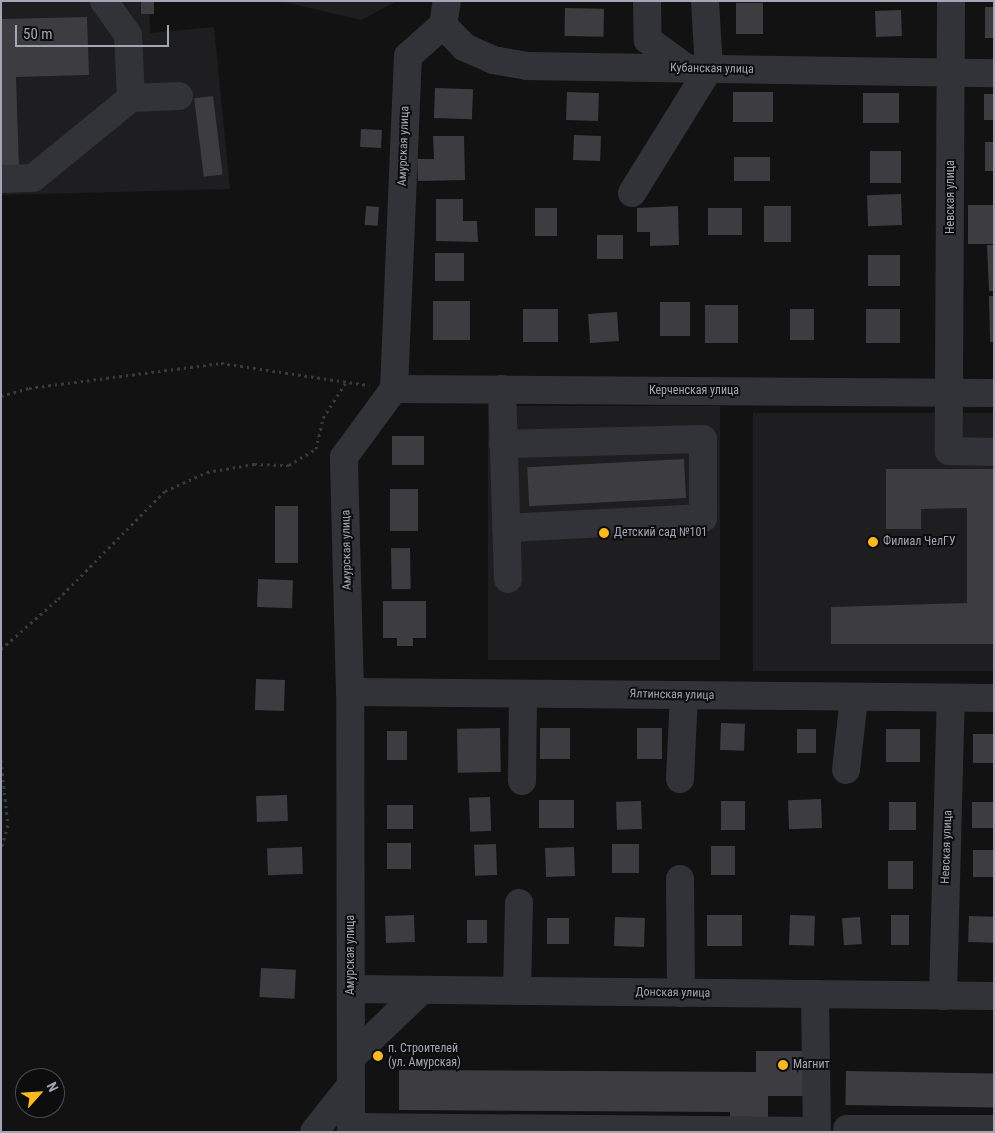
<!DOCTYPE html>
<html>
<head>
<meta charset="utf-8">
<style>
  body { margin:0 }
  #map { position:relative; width:995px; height:1133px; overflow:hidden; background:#121213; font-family:"Roboto Condensed",sans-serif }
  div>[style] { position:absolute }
  .built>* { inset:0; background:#1e1e20; transform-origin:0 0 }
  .building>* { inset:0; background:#3c3c41; transform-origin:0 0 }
  .path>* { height:3px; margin-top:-1.5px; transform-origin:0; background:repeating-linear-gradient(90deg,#383a40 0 2.5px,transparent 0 6.5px) }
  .minor>* { height:28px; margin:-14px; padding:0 14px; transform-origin:14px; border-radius:14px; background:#323339 }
  .dots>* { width:14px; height:14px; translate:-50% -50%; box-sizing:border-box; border:2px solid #0d0d0e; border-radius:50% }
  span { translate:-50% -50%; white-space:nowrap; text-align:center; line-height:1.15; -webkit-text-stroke:4px #0d0d0e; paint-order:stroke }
  .street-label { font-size:12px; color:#a2a7b5 }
  .poi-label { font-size:12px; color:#a2a7b5 }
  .left { translate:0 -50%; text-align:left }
  .frame { position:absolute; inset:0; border:2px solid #a2a7b5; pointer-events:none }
  .north { position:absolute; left:15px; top:1068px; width:50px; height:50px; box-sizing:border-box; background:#0d0d0e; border:1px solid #494b51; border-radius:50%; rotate:64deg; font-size:14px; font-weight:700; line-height:20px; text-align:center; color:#a2a7b5 }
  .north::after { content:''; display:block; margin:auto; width:18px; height:22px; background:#fdba20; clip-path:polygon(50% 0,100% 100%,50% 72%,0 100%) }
  .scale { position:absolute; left:15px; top:25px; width:154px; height:22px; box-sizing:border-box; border:2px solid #a2a7b5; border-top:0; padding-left:6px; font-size:15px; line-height:18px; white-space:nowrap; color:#a2a7b5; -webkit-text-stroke:4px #0d0d0e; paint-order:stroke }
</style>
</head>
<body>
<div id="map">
  <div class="built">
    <i style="clip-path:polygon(1px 1px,149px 1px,150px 33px,214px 27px,230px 189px,1px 195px)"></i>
    <i style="clip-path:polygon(280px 1px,397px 1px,361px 20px)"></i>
    <i style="left:720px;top:406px;width:254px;height:232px;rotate:90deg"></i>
    <i style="left:753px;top:413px;width:241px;height:258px"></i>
  </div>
  <div class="building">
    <i style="left:141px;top:1px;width:13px;height:13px"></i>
    <i style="left:736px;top:3px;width:27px;height:31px"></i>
    <i style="left:985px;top:7px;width:9px;height:31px"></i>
    <i style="left:565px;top:8px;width:39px;height:28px;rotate:1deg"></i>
    <i style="left:901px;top:10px;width:26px;height:26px;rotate:88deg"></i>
    <i style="clip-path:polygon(87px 17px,89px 75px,16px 77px,19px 167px,1px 168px,1px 19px)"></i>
    <i style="left:435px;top:88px;width:38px;height:30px;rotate:2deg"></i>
    <i style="left:567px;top:92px;width:32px;height:28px;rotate:2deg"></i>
    <i style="left:733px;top:92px;width:40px;height:30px"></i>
    <i style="left:863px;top:93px;width:36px;height:30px"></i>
    <i style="left:994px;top:94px;width:26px;height:10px;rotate:90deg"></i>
    <i style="left:213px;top:96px;width:79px;height:19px;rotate:83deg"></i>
    <i style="left:361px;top:129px;width:21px;height:18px;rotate:3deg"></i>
    <i style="left:574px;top:135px;width:27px;height:25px;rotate:2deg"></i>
    <i style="clip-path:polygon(433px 136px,464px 136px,465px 180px,418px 181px,417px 159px,434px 159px)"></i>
    <i style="left:985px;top:142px;width:9px;height:29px"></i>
    <i style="left:870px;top:151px;width:31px;height:32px"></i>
    <i style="left:770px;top:157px;width:24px;height:36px;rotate:90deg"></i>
    <i style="left:901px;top:194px;width:31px;height:34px;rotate:88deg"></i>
    <i style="clip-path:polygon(436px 199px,463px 199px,463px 221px,477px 221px,478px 242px,436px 241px)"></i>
    <i style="left:994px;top:205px;width:39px;height:26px;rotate:90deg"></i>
    <i style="left:366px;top:206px;width:13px;height:19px;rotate:4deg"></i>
    <i style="clip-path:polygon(678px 206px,679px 245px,650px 246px,650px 232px,637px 232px,637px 208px)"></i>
    <i style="left:791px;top:206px;width:36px;height:27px;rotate:90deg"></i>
    <i style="left:557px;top:208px;width:28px;height:22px;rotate:90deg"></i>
    <i style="left:708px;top:208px;width:34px;height:27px"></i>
    <i style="left:597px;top:235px;width:26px;height:24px"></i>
    <i style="clip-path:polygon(987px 245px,994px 245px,994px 291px,989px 291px)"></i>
    <i style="left:464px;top:253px;width:28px;height:29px;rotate:90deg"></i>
    <i style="left:868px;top:255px;width:32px;height:31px"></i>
    <i style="clip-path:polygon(989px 296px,994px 296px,994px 342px,990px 342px)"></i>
    <i style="left:470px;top:301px;width:39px;height:37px;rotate:90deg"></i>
    <i style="left:660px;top:302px;width:30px;height:34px"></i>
    <i style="left:705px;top:305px;width:33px;height:38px"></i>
    <i style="left:523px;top:309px;width:35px;height:33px"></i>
    <i style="left:790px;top:309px;width:24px;height:31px"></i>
    <i style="left:866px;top:309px;width:34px;height:34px"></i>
    <i style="left:617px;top:312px;width:29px;height:29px;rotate:86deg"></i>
    <i style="left:392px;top:436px;width:32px;height:29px"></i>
    <i style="left:684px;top:459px;width:39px;height:157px;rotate:87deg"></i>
    <i style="clip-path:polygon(886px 469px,994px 469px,994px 644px,831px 644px,831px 607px,967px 603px,967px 508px,921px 509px,921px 529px,886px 529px)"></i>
    <i style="left:390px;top:489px;width:28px;height:42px"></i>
    <i style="left:275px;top:506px;width:23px;height:57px"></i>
    <i style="left:410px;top:548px;width:41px;height:19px;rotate:89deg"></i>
    <i style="left:258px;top:579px;width:35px;height:28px;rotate:2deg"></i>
    <i style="clip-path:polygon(383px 601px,426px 601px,426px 638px,413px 638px,413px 646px,397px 646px,397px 638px,383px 638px)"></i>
    <i style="left:256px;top:679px;width:29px;height:31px;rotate:2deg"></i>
    <i style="left:721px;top:723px;width:24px;height:27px;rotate:2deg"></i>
    <i style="left:500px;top:728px;width:44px;height:43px;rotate:89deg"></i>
    <i style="left:540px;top:728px;width:30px;height:31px"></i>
    <i style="left:637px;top:728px;width:25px;height:31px"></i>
    <i style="left:816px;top:729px;width:24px;height:19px;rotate:90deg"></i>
    <i style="left:886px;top:729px;width:34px;height:33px"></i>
    <i style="left:387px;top:731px;width:20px;height:29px"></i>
    <i style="left:973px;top:734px;width:21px;height:29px"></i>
    <i style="left:287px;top:795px;width:26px;height:31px;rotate:88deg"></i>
    <i style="left:490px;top:797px;width:34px;height:21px;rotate:88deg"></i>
    <i style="left:821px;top:799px;width:29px;height:33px;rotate:88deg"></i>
    <i style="left:539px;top:800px;width:35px;height:28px"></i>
    <i style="left:641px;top:801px;width:28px;height:25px;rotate:88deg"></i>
    <i style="left:721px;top:801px;width:24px;height:29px"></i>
    <i style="left:889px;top:802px;width:27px;height:28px"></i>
    <i style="left:994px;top:802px;width:26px;height:22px;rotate:90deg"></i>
    <i style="left:387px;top:805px;width:26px;height:24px"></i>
    <i style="left:387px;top:843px;width:24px;height:26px"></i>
    <i style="left:496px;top:844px;width:31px;height:22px;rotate:88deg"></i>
    <i style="left:612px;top:844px;width:27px;height:29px"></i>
    <i style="left:735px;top:846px;width:29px;height:24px;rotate:90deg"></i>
    <i style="left:302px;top:847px;width:27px;height:35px;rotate:88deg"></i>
    <i style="left:574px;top:847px;width:29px;height:29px;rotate:88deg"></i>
    <i style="left:973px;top:850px;width:21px;height:27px"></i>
    <i style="left:888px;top:861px;width:25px;height:28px"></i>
    <i style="left:414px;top:915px;width:27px;height:29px;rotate:88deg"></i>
    <i style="left:707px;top:915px;width:35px;height:31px"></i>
    <i style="left:790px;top:915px;width:25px;height:30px;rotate:2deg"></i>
    <i style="left:891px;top:915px;width:18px;height:30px"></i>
    <i style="left:969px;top:916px;width:25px;height:26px;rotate:2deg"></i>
    <i style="left:615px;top:917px;width:30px;height:29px;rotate:2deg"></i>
    <i style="left:860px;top:917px;width:27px;height:18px;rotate:86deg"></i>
    <i style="left:547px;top:918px;width:22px;height:26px"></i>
    <i style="left:467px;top:920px;width:20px;height:23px"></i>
    <i style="left:261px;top:968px;width:35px;height:29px;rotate:3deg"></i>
    <i style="clip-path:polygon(756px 1051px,806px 1051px,806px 1096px,768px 1096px,768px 1121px,730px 1121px,730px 1112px,399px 1110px,399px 1070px,756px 1072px)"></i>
    <i style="left:846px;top:1071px;width:148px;height:34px;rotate:1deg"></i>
  </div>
  <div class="path">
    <i style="left:1px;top:396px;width:29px;rotate:-16deg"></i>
    <i style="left:29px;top:388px;width:194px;rotate:-7.4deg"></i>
    <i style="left:221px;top:363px;width:150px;rotate:8.5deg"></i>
    <i style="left:1px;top:649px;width:76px;rotate:-41.3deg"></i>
    <i style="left:58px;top:599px;width:152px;rotate:-45.3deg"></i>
    <i style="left:165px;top:491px;width:46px;rotate:-24.3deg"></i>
    <i style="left:207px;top:472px;width:48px;rotate:-9.7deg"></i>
    <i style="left:254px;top:464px;width:35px;rotate:2deg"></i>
    <i style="left:289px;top:465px;width:31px;rotate:-31deg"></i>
    <i style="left:316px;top:449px;width:32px;rotate:-77deg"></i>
    <i style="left:323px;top:418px;width:43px;rotate:-57.4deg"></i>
    <i style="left:1px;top:760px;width:65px;rotate:83.9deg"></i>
    <i style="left:8px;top:825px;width:25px;rotate:106deg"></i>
  </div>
  <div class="minor">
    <i style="left:647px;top:1px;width:39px;rotate:89deg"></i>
    <i style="left:648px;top:40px;width:49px;rotate:35.9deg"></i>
    <i style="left:951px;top:1px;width:450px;rotate:90.3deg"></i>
    <i style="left:949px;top:451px;width:45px;rotate:1.3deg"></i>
    <i style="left:443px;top:25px;width:30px;rotate:46deg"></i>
    <i style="left:464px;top:47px;width:32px;rotate:24deg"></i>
    <i style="left:493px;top:60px;width:35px;rotate:10deg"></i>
    <i style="left:527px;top:66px;width:467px;rotate:0.9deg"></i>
    <i style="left:131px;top:98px;width:48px;rotate:-2.4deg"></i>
    <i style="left:1px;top:179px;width:32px;rotate:-2deg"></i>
    <i style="left:33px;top:178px;width:127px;rotate:-39.2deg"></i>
    <i style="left:131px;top:98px;width:63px;rotate:-92.7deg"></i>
    <i style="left:128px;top:35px;width:42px;rotate:-125.2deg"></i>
    <i style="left:632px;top:193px;width:146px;rotate:-58.2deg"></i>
    <i style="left:709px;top:69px;width:68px;rotate:-93.4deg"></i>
    <i style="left:394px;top:389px;width:600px;rotate:0.38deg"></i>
    <i style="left:502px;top:389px;width:190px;rotate:88.2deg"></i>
    <i style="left:503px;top:444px;width:200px;rotate:-1.4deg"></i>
    <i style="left:703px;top:439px;width:79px;rotate:90deg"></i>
    <i style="left:703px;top:518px;width:197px;rotate:177.1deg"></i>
    <i style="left:350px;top:692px;width:644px;rotate:0.53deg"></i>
    <i style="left:846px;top:770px;width:73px;rotate:-83.7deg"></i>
    <i style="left:680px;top:779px;width:84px;rotate:-87.3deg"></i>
    <i style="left:522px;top:781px;width:87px;rotate:-89.3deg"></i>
    <i style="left:680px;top:879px;width:114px;rotate:89.5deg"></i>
    <i style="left:351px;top:989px;width:643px;rotate:0.62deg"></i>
    <i style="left:517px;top:991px;width:88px;rotate:-88.7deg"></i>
    <i style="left:815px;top:994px;width:138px;rotate:89.2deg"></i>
    <i style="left:943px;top:996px;width:298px;rotate:-88.5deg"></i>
    <i style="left:351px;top:1058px;width:98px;rotate:-43.8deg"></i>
    <i style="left:351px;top:1127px;width:466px;rotate:0.5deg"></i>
    <i style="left:847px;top:1129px;width:147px"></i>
    <i style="left:314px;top:1132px;width:60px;rotate:-51.8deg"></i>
    <i style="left:351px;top:1132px;width:440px;rotate:-90.1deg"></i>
    <i style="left:350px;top:692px;width:235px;rotate:-91.5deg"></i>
    <i style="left:344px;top:457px;width:84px;rotate:-53.7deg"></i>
    <i style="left:394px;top:389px;width:333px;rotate:-87.6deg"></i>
    <i style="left:408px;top:56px;width:47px;rotate:-41.5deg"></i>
    <i style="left:443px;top:25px;width:24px;rotate:-81deg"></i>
  </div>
  <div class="dots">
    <i style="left:604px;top:533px;background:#fdba20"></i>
    <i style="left:873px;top:542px;background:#fdba20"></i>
    <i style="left:378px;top:1056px;background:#fdba20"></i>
    <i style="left:783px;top:1065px;background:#fdba20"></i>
  </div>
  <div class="street-label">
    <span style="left:712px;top:69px;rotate:1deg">Кубанская улица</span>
    <span style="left:404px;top:146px;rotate:-88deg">Амурская улица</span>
    <span style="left:951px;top:197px;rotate:-90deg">Невская улица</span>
    <span style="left:694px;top:391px">Керченская улица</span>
    <span style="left:347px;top:550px;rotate:-91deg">Амурская улица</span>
    <span style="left:672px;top:695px;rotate:1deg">Ялтинская улица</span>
    <span style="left:947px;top:847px;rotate:-88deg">Невская улица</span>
    <span style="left:351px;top:955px;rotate:-90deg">Амурская улица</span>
    <span style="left:673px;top:993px;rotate:1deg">Донская улица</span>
  </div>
  <div class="poi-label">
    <span class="left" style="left:614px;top:533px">Детский сад №101</span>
    <span class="left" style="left:883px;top:542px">Филиал ЧелГУ</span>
    <span class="left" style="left:388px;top:1056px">п. Строителей<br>(ул. Амурская)</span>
    <span class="left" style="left:793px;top:1065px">Магнит</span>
  </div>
  <div class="frame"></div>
  <div class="north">N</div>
  <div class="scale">50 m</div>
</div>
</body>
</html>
